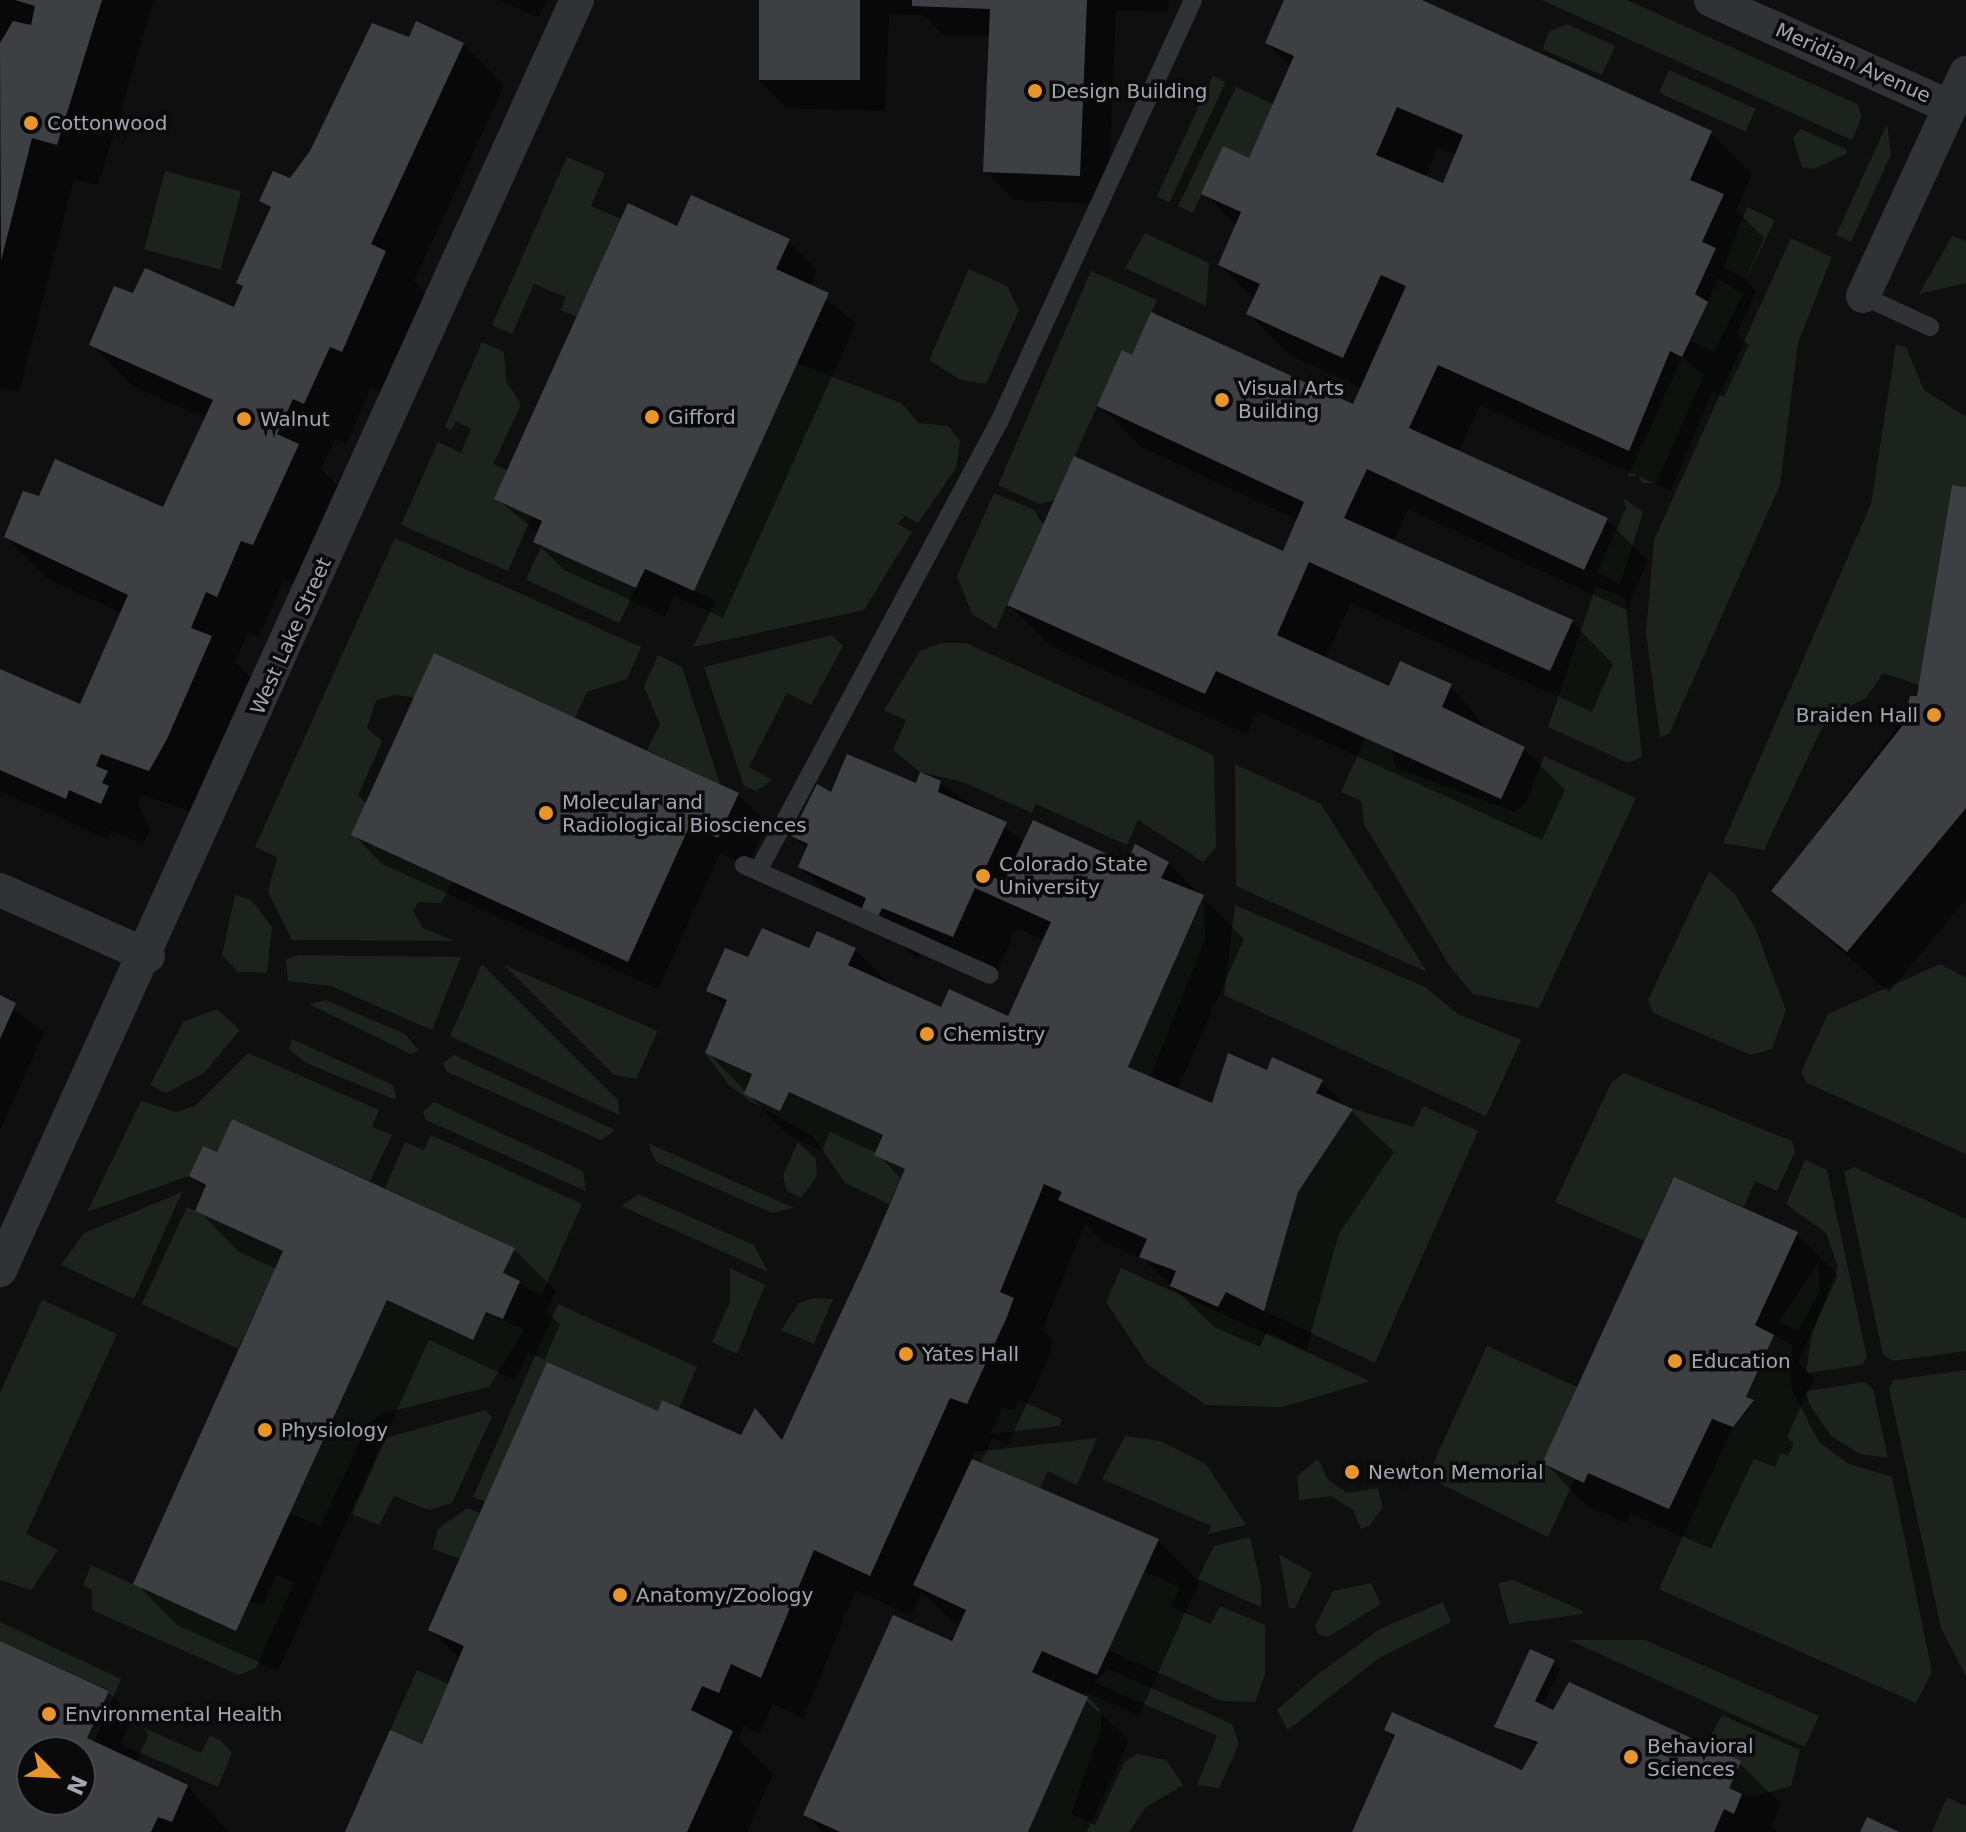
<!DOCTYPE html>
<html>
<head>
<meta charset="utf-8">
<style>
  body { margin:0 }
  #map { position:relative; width:1966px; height:1832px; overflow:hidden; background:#0f0f10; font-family:"DejaVu Sans",sans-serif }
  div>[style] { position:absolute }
  .green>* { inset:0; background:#1c231c; transform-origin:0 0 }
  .shadow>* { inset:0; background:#0007 }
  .building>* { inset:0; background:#3e3f43; transform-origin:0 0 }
  .lane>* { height:18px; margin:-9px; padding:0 9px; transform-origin:9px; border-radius:9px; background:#303235 }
  .street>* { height:34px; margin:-17px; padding:0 17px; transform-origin:17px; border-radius:17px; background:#303235 }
  .dots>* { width:22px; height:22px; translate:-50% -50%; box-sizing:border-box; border:4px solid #0a0a0b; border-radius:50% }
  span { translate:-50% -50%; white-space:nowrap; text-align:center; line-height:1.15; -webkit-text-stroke:7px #0a0a0b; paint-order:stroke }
  .street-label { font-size:20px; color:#a1a7b1 }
  .poi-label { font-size:20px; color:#a1a7b1 }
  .left { translate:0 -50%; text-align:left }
  .right { translate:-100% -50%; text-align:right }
  .north { position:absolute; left:16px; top:1736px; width:80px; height:80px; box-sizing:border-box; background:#0a0a0b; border:2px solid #46494d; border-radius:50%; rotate:114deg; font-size:22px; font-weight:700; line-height:32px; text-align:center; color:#a1a7b1 }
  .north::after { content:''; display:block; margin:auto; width:28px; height:36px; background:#e9952e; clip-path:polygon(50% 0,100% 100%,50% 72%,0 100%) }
</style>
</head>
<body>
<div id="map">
  <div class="green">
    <i style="clip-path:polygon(1542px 0,1627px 0,1857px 104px,1862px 116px,1852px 140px)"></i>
    <i style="clip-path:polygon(1567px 24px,1615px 46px,1602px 75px,1542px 49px,1550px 31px)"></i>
    <i style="left:1669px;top:70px;width:95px;height:25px;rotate:24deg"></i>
    <i style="left:1213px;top:76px;width:14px;height:133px;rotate:25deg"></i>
    <i style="clip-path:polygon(1236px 87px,1273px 104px,1249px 158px,1223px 147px,1193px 213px,1178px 206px)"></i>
    <i style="clip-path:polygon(1887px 124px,1891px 154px,1851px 242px,1836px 235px)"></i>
    <i style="clip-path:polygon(1801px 129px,1847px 150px,1846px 154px,1814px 169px,1802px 167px,1793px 138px)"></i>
    <i style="clip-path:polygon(567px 157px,605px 173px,591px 206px,621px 219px,577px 317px,561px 310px,566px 297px,534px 284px,512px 334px,492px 325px)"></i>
    <i style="left:165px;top:171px;width:79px;height:81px;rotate:15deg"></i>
    <i style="clip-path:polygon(1747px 207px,1775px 220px,1746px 279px,1723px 268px)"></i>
    <i style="clip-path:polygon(1145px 233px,1209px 263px,1206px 306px,1125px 268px)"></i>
    <i style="clip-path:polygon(1952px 236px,1966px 241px,1966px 283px,1919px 294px)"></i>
    <i style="clip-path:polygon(1791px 238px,1832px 257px,1798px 343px,1780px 485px,1669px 734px,1660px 737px,1646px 633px,1654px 540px)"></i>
    <i style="clip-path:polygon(969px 269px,1007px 286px,1019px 310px,986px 384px,961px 380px,929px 360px)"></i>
    <i style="clip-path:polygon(1091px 271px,1157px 300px,1132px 355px,1122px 351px,1055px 500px,1039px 504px,998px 485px)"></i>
    <i style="clip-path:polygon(1718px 278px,1743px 294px,1714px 352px,1691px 341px)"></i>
    <i style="clip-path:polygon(482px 342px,504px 352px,506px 380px,521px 405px,493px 464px,508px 471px,532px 516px,508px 571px,401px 525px,438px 442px,461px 453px,471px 429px,456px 421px,451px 430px,445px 427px)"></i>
    <i style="clip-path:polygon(1896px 344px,1906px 347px,1924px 390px,1966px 417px,1966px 487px,1952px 485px,1919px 685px,1883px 673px,1866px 698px,1827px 717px,1764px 850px,1723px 843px,1871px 504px)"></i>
    <i style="clip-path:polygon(1682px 357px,1704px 375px,1656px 483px,1642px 483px,1638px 475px,1628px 477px)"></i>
    <i style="clip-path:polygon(796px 363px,901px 403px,919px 423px,948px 426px,960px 441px,956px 468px,918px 523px,905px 516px,898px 524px,912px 532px,864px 610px,693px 647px,716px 601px,694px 591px)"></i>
    <i style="clip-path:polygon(994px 493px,1034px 510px,1043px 524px,996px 629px,972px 614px,957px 576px)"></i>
    <i style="clip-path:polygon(1623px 498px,1643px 512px,1620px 584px,1597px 573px,1626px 508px)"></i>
    <i style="clip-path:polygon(395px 538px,641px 647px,627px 679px,587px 692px,575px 718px,395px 695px,376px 700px,367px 728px,382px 741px,358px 796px,453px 881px,441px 903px,419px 902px,413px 911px,423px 928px,454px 941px,292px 940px,268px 892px,277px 857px,255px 847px)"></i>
    <i style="left:542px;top:545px;width:103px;height:38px;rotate:25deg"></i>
    <i style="clip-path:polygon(1596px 586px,1625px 598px,1642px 757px,1628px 763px,1548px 727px)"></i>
    <i style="clip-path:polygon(832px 635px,843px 646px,811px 705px,787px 693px,749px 767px,772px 780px,756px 791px,744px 786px,704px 667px)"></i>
    <i style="clip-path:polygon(941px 643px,966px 643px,1214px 755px,1216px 847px,1203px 862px,1138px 820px,1127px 845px,1036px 804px,1032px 813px,963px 782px,920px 772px,893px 750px,906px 720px,884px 710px,920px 651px)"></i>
    <i style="clip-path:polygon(658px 655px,682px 667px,720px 784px,647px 750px,660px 724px,644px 687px)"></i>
    <i style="clip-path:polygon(1366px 737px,1391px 748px,1396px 768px,1515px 812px,1526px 803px,1544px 756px,1636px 798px,1539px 1008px,1473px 994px,1449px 965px,1364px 824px,1361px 801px,1341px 792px)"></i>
    <i style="clip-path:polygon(1235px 764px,1321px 804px,1427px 972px,1236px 886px)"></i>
    <i style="clip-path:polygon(1709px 871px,1735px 894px,1755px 928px,1786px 1010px,1772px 1049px,1751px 1055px,1653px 1013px,1648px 1000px)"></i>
    <i style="clip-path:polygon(235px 895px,251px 900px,272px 927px,267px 973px,238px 972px,222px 955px)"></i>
    <i style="clip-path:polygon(1204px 896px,1205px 940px,1150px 1077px,1128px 1067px)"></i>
    <i style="clip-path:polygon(1235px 905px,1425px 987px,1458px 1014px,1521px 1040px,1486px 1116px,1224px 995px)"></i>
    <i style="clip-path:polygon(299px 955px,461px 957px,432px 1030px,331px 986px,288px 981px,286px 959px)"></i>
    <i style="clip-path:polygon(482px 964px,618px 1100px,619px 1115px,450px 1036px)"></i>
    <i style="clip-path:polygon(1940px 964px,1966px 978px,1966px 1154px,1807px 1083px,1801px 1072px,1828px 1014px)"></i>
    <i style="clip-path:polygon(504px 965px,658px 1031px,636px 1079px,614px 1075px)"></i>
    <i style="clip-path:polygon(326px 1000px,405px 1034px,419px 1051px,411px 1054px,309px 1004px)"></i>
    <i style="clip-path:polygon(217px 1009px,240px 1030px,204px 1073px,166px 1093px,150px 1085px,183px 1022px)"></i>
    <i style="clip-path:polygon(292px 1039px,393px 1085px,396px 1100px,306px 1063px,289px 1049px)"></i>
    <i style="clip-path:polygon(248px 1053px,379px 1110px,372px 1127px,392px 1135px,370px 1181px,232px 1119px,217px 1152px,203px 1146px,189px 1176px,87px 1212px,141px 1101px,176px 1112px,195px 1106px)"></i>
    <i style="clip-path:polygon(705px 1053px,752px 1074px,744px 1094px,780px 1111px,789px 1092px,883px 1135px,874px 1155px,905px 1169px,889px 1204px,845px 1183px,813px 1136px,750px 1101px,729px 1085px)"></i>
    <i style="clip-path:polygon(454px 1055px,615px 1130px,601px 1140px,447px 1072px,443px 1063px)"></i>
    <i style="clip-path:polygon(1624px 1073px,1792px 1141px,1795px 1152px,1777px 1191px,1755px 1181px,1744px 1207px,1674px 1177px,1644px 1241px,1555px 1202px,1611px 1083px)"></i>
    <i style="clip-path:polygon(434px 1102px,583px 1171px,586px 1191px,426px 1120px,423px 1112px)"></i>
    <i style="clip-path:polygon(1423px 1106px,1478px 1131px,1375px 1363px,1264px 1311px,1298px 1192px,1353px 1109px,1413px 1127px)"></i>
    <i style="clip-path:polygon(431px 1135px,582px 1204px,541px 1296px,503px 1273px,515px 1248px,385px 1188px,405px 1142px,424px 1150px)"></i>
    <i style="clip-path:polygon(798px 1142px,816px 1159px,817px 1176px,801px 1198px,786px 1190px,783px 1175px)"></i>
    <i style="clip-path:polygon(648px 1143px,794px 1208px,772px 1213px,656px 1162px)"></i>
    <i style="clip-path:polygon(1805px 1160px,1827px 1170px,1867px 1358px,1862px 1365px,1806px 1373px,1812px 1334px,1838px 1267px,1826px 1233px,1786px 1204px)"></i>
    <i style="clip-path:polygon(1854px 1167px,1966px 1219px,1966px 1351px,1893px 1361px,1883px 1355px,1844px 1172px)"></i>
    <i style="clip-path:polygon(182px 1192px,134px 1299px,61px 1265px,84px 1233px)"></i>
    <i style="clip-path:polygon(638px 1194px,754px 1245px,768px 1272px,621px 1206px)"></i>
    <i style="left:187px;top:1207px;width:106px;height:107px;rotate:25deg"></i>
    <i style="clip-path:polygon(1819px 1261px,1820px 1291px,1798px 1331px,1779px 1322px)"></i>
    <i style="clip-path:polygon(730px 1268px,765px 1285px,737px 1354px,712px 1342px,730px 1302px)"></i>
    <i style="clip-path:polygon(1121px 1268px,1370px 1381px,1283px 1407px,1206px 1405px,1147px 1364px,1106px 1302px)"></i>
    <i style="clip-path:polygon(814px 1298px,833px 1299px,814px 1344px,781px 1330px,799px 1303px)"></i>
    <i style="clip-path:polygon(42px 1300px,117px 1334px,26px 1534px,58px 1550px,31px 1590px,0 1580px,0 1393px)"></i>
    <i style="clip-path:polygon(387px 1300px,472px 1340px,486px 1312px,524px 1330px,489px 1387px,381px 1414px,368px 1425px,320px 1526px,289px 1513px)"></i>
    <i style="clip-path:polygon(558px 1304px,697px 1367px,679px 1408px,663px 1400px,658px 1411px,547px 1362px,485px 1502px,473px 1497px)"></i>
    <i style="clip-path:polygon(1774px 1335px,1792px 1345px,1791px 1388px,1819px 1442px,1849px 1464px,1892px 1477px,1932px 1672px,1916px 1703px,1659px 1589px,1739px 1413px,1746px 1415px,1753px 1401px,1746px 1397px)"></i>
    <i style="clip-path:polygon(1487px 1346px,1577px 1387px,1542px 1463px,1575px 1479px,1548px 1537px,1427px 1477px)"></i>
    <i style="clip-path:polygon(1966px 1370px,1966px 1676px,1941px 1628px,1889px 1388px,1894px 1380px)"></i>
    <i style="clip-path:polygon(1865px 1382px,1873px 1389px,1888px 1458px,1860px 1454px,1831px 1436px,1809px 1404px,1806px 1391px)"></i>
    <i style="clip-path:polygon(1019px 1400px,1062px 1419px,1060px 1426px,990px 1434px,1003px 1407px,1013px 1411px)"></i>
    <i style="clip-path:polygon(485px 1410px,492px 1417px,452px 1503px,429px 1510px,394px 1496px,379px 1525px,352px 1514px,386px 1438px)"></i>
    <i style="clip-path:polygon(1125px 1436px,1160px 1441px,1206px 1464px,1246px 1525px,1208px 1534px,1211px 1526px,1102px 1479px)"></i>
    <i style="clip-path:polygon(1097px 1438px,1077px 1485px,1048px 1471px,1039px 1489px,972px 1459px,975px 1452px)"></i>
    <i style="clip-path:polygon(1318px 1459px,1328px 1480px,1347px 1493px,1378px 1488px,1383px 1508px,1369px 1526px,1361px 1529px,1353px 1510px,1332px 1496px,1299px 1500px,1297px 1476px)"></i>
    <i style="clip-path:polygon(467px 1508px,480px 1513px,460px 1559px,433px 1549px,438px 1529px)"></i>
    <i style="clip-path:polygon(1250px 1537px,1261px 1586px,1261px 1607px,1198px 1579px,1214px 1546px)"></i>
    <i style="clip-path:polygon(1279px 1554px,1312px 1573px,1295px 1608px,1289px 1608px)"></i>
    <i style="clip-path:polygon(91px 1565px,236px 1631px,250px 1601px,263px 1606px,277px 1575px,294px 1582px,256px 1668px,239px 1675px,92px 1610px,92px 1590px,83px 1585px)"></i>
    <i style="clip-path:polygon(1144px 1572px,1180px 1587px,1171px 1607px,1211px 1624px,1220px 1606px,1265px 1625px,1265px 1674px,1255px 1702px,1222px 1701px,1108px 1650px)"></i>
    <i style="clip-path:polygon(1513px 1580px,1583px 1611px,1583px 1614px,1509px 1624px,1498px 1583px)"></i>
    <i style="clip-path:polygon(1371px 1583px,1381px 1604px,1328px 1637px,1318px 1634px,1315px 1626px,1333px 1591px)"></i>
    <i style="clip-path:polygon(1443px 1602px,1451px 1622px,1379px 1658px,1288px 1730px,1277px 1710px,1314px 1677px,1380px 1629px)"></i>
    <i style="clip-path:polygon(0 1622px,121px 1679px,94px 1742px,87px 1738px,109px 1690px,0 1641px)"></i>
    <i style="clip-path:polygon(1569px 1640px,1645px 1640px,1819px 1716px,1805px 1747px)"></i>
    <i style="clip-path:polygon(1109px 1669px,1232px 1724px,1239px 1744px,1219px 1788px,1197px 1785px,1217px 1736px,1094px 1682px)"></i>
    <i style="left:417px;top:1670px;width:34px;height:66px;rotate:24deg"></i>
    <i style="clip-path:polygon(1088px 1697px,1100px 1710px,1101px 1728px,1071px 1814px,1095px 1825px,1124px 1763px,1137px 1754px,1166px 1760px,1183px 1785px,1146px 1807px,1129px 1832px,1028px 1832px)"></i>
    <i style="clip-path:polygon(1722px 1715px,1800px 1750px,1791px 1786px,1751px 1797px,1729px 1788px,1706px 1745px)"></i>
    <i style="clip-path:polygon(130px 1722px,201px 1753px,210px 1735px,221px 1741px,232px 1753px,218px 1787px,121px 1744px)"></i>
    <i style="clip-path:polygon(1947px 1797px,1966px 1806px,1966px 1832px,1932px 1832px)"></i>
  </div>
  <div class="shadow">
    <i style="clip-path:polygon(0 0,154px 0,98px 185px,74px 179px,19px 392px,0 388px)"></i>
    <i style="clip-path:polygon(499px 0,547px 0,538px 17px)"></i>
    <i style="clip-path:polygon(761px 0,1169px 0,1168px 12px,1116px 10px,1108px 204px,1014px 200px,985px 171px,991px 36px,943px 35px,924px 15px,889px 14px,885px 111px,787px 108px,758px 79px)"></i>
    <i style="clip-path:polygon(evenodd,1286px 0,1416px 0,1711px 133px,1752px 174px,1736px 210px,1764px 238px,1745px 280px,1756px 291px,1737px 333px,1749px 345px,1724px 397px,1712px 391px,1671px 491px,1480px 405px,1458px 452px,1607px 520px,1648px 561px,1626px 610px,1408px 509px,1393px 542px,1572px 622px,1613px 664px,1592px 712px,1351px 603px,1325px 659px,1390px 689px,1451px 686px,1490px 733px,1524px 749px,1565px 790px,1542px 840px,1257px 711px,1247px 734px,1051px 646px,1009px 605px,1284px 553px,1298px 520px,1141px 447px,1099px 405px,1133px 357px,1354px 406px,1362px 388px,1290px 355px,1249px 314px,1255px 300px,1220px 265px,1237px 226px,1204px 193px,1250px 160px,1292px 67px,1267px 43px,1286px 0,1438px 147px,1457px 155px,1444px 186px,1425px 178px,1438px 147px)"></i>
    <i style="clip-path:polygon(410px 39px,463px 44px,504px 86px,414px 281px,426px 294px,383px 392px,371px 388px,346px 444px,335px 439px,321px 469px,339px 487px,295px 585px,283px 581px,259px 637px,248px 632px,235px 662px,252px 679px,190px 811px,142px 795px,138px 805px,150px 829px,143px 844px,110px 830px,108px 839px,0 791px,0 671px,81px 707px,122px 613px,48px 579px,6px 537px,41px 499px,164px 510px,207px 419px,133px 386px,91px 344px,134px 296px,235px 310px,245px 289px,239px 283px,271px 211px,261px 201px,291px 181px)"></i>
    <i style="clip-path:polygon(678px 228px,788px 241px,817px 270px,810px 286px,856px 323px,723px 618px,674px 596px,665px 616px,564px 570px,535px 541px,539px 534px,497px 499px)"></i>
    <i style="clip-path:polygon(1966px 489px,1966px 899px,1889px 992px,1773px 891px,1919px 698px)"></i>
    <i style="clip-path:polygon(940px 783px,1025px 842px,1128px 866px,1168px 863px,1244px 939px,1177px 1090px,1214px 1106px,1268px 1072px,1321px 1082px,1394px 1152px,1339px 1234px,1306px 1350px,1267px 1332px,1260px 1347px,1214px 1327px,1145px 1260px,1102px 1241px,1085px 1224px,1042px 1330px,1054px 1341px,1047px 1361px,1008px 1444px,992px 1438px,980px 1465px,1158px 1541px,1199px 1582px,1139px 1715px,1084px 1691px,1081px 1696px,1129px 1740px,1087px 1832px,823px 1832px,806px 1815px,960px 1628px,922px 1592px,911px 1616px,856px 1590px,803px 1718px,773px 1704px,760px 1733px,743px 1726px,738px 1739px,773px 1774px,747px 1832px,347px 1832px,423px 1746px,460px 1659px,431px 1630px,659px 1414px,742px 1437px,755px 1411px,784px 1440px,902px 1180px,877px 1153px,830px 1132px,822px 1151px,788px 1135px,707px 1052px,726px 1008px,709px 990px,749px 960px,855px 949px,892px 987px,942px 1009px,1009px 1018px,1045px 941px,1017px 928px,994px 978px,924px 948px,918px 959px,873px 922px,842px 908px,800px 867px,808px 850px,793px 836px,832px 795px)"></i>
    <i style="clip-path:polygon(738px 794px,767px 823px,748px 866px,720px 853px,658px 989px,382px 864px,354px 835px)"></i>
    <i style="clip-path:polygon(0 998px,44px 1033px,0 1130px)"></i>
    <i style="clip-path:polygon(191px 1176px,514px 1249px,556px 1291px,546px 1311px,560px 1324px,545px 1360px,528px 1352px,515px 1380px,429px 1340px,278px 1671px,177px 1625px,136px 1583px,277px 1269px,239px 1252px,198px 1210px,206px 1190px)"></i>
    <i style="clip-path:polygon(1796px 1234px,1838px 1275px,1798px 1362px,1814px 1378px,1787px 1437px,1794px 1444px,1788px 1456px,1781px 1453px,1775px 1467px,1754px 1459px,1711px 1549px,1630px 1513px,1626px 1523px,1586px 1505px,1545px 1463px)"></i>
    <i style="clip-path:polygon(evenodd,0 1643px,108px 1692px,149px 1734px,136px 1763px,188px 1787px,228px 1832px,0 1832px,0 1643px,32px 1752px,80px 1752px,80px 1800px,32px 1800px,32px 1752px)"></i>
    <i style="clip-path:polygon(1554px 1662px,1560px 1669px,1542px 1707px,1739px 1763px,1781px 1804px,1771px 1826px,1777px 1832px,1354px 1832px,1395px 1739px,1386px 1730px,1523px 1773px,1538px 1745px,1496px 1727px)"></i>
  </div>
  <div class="building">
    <i style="clip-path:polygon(15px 0,102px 0,57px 145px,32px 138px,1px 261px,0 43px,13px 21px,31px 25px,35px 6px)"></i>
    <i style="left:759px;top:0;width:101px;height:80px"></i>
    <i style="clip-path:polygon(912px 0,1087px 0,1080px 176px,983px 172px,990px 9px,912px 6px)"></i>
    <i style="clip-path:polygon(evenodd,1284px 0,1422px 0,1712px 131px,1690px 180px,1724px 194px,1702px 242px,1716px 248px,1695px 294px,1708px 302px,1682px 357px,1670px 351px,1629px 451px,1438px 365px,1409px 428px,1608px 518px,1584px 570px,1367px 469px,1344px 518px,1573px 620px,1550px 671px,1309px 562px,1277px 635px,1389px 686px,1400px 661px,1452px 684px,1442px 707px,1525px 747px,1501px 799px,1216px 671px,1205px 694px,1007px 605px,1074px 456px,1283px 551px,1304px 502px,1097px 406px,1122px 350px,1132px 355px,1151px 312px,1353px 404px,1406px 286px,1381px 275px,1343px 358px,1246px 314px,1260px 284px,1218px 265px,1241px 212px,1201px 194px,1223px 146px,1249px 158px,1294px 56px,1265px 43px,1284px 0,1397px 107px,1463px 135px,1443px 183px,1376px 155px,1397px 107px)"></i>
    <i style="clip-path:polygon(416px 21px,464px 43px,371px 244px,386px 251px,342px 352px,330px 347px,304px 404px,293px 399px,277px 434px,299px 444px,253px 545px,241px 541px,217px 597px,206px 592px,191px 628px,212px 636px,167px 739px,149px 771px,101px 754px,96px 766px,108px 771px,102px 783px,109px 786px,101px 804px,69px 790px,66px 799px,0 770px,0 669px,80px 704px,128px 595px,4px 537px,23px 491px,39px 496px,55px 459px,163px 507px,213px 400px,89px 345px,114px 286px,133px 293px,145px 268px,234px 307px,243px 286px,236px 283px,271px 207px,259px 201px,273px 171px,290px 178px,310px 151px,372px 23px,409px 37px)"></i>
    <i style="clip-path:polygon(691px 195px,790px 239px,776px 269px,829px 293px,694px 591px,645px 569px,636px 588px,533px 542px,542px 521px,494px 499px,628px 203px,677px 226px)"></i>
    <i style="clip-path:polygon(1952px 485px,1966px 487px,1966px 808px,1847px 952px,1771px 891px,1903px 725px,1910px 696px,1917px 696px)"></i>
    <i style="clip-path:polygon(434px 653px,739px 793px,718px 838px,690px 825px,628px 962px,351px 835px)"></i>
    <i style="clip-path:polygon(847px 754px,916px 783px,920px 772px,941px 781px,938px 792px,1007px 822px,983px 873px,1004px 882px,1033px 820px,1127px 863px,1135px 844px,1169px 862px,1161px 878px,1204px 895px,1128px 1067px,1212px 1103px,1228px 1053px,1267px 1070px,1272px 1057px,1323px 1080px,1316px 1093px,1353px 1109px,1298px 1192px,1264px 1311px,1226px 1292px,1218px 1307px,1170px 1286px,1176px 1271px,1139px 1257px,1147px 1239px,1058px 1200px,1062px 1192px,1044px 1184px,1000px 1292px,1014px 1298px,1006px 1319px,967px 1404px,950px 1398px,870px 1576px,814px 1550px,761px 1678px,731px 1664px,719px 1693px,702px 1686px,691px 1710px,733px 1731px,687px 1832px,345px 1832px,390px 1730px,422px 1744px,448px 1684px,464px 1646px,428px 1630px,547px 1362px,658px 1411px,662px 1400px,741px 1435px,755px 1408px,782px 1440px,868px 1255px,905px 1169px,874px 1155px,883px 1135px,789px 1092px,780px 1111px,744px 1094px,752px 1074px,705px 1053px,727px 1000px,706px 991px,725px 948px,748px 957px,762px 928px,809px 948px,817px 931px,856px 948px,848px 965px,941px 1007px,949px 989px,1008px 1016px,1051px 922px,975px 888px,953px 937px,882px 908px,877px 919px,860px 913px,866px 898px,798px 867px,808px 844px,791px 836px,817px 784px,831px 792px)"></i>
    <i style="clip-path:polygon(0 995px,16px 1003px,0 1039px)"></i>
    <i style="clip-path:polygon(232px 1119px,515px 1248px,503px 1273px,520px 1281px,503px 1319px,486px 1312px,473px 1340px,387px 1300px,236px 1631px,133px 1584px,283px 1251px,195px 1211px,206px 1185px,189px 1176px,203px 1146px,217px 1152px)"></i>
    <i style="clip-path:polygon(1674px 1177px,1798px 1232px,1755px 1325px,1774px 1335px,1746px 1397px,1754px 1400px,1733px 1427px,1712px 1419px,1669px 1509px,1588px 1473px,1584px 1483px,1542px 1463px)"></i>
    <i style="clip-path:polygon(972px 1459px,1159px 1539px,1097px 1675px,1042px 1651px,1032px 1672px,1088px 1697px,1028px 1832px,840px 1832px,803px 1815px,893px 1615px,952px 1641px,966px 1610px,913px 1585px)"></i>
    <i style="clip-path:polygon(evenodd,0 1641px,109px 1691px,87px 1738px,188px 1785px,172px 1822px,158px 1817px,151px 1832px,0 1832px,0 1641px,32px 1752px,80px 1752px,80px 1800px,32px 1800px,32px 1752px)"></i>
    <i style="clip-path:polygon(1530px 1649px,1555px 1660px,1535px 1701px,1553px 1710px,1569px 1682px,1741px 1761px,1729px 1788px,1742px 1794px,1734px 1814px,1724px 1809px,1714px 1832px,1352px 1832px,1395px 1735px,1384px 1730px,1392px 1712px,1522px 1770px,1538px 1742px,1494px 1727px)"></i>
    <i style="clip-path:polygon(1867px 1817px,1899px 1832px,1860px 1832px)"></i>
  </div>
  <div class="lane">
    <i style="left:1863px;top:296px;width:74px;rotate:24.8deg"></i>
    <i style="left:744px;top:865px;width:269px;rotate:24.1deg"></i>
    <i style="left:758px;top:871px;width:510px;rotate:-61.78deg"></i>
    <i style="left:999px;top:422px;width:464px;rotate:-65.3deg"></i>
  </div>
  <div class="street">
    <i style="left:1711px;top:0;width:262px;rotate:24.1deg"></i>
    <i style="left:1863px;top:296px;width:246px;rotate:-65.2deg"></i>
    <i style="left:0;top:890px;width:162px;rotate:24deg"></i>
    <i style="left:0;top:1270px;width:1395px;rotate:-65.57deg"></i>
  </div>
  <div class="dots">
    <i style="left:1035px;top:91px;background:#e9952e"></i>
    <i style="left:31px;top:123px;background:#e9952e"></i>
    <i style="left:1222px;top:400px;background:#e9952e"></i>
    <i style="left:652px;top:417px;background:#e9952e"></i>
    <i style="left:244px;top:419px;background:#e9952e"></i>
    <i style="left:1934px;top:715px;background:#e9952e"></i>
    <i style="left:546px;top:813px;background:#e9952e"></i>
    <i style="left:983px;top:876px;background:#e9952e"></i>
    <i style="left:927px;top:1034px;background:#e9952e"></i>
    <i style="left:906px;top:1354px;background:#e9952e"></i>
    <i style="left:1675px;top:1361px;background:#e9952e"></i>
    <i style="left:265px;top:1430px;background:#e9952e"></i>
    <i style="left:1352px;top:1472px;background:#e9952e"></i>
    <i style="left:620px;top:1595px;background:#e9952e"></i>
    <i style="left:49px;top:1714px;background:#e9952e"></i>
    <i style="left:1631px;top:1757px;background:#e9952e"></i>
  </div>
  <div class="street-label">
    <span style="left:1853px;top:63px;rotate:24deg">Meridian Avenue</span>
    <span style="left:291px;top:636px;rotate:-66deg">West Lake Street</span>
  </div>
  <div class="poi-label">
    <span class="left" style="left:1051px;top:91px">Design Building</span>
    <span class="left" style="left:47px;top:123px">Cottonwood</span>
    <span class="left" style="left:1238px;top:400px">Visual Arts<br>Building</span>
    <span class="left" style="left:668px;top:417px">Gifford</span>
    <span class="left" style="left:260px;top:419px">Walnut</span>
    <span class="right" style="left:1918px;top:715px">Braiden Hall</span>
    <span class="left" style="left:562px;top:814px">Molecular and<br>Radiological Biosciences</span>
    <span class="left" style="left:999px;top:876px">Colorado State<br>University</span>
    <span class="left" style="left:943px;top:1034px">Chemistry</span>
    <span class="left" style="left:922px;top:1354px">Yates Hall</span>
    <span class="left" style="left:1691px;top:1361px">Education</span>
    <span class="left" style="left:281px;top:1430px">Physiology</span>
    <span class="left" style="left:1368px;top:1472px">Newton Memorial</span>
    <span class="left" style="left:636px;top:1595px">Anatomy/Zoology</span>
    <span class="left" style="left:65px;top:1714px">Environmental Health</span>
    <span class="left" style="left:1647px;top:1758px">Behavioral<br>Sciences</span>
  </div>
  <div class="north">N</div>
</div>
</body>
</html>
